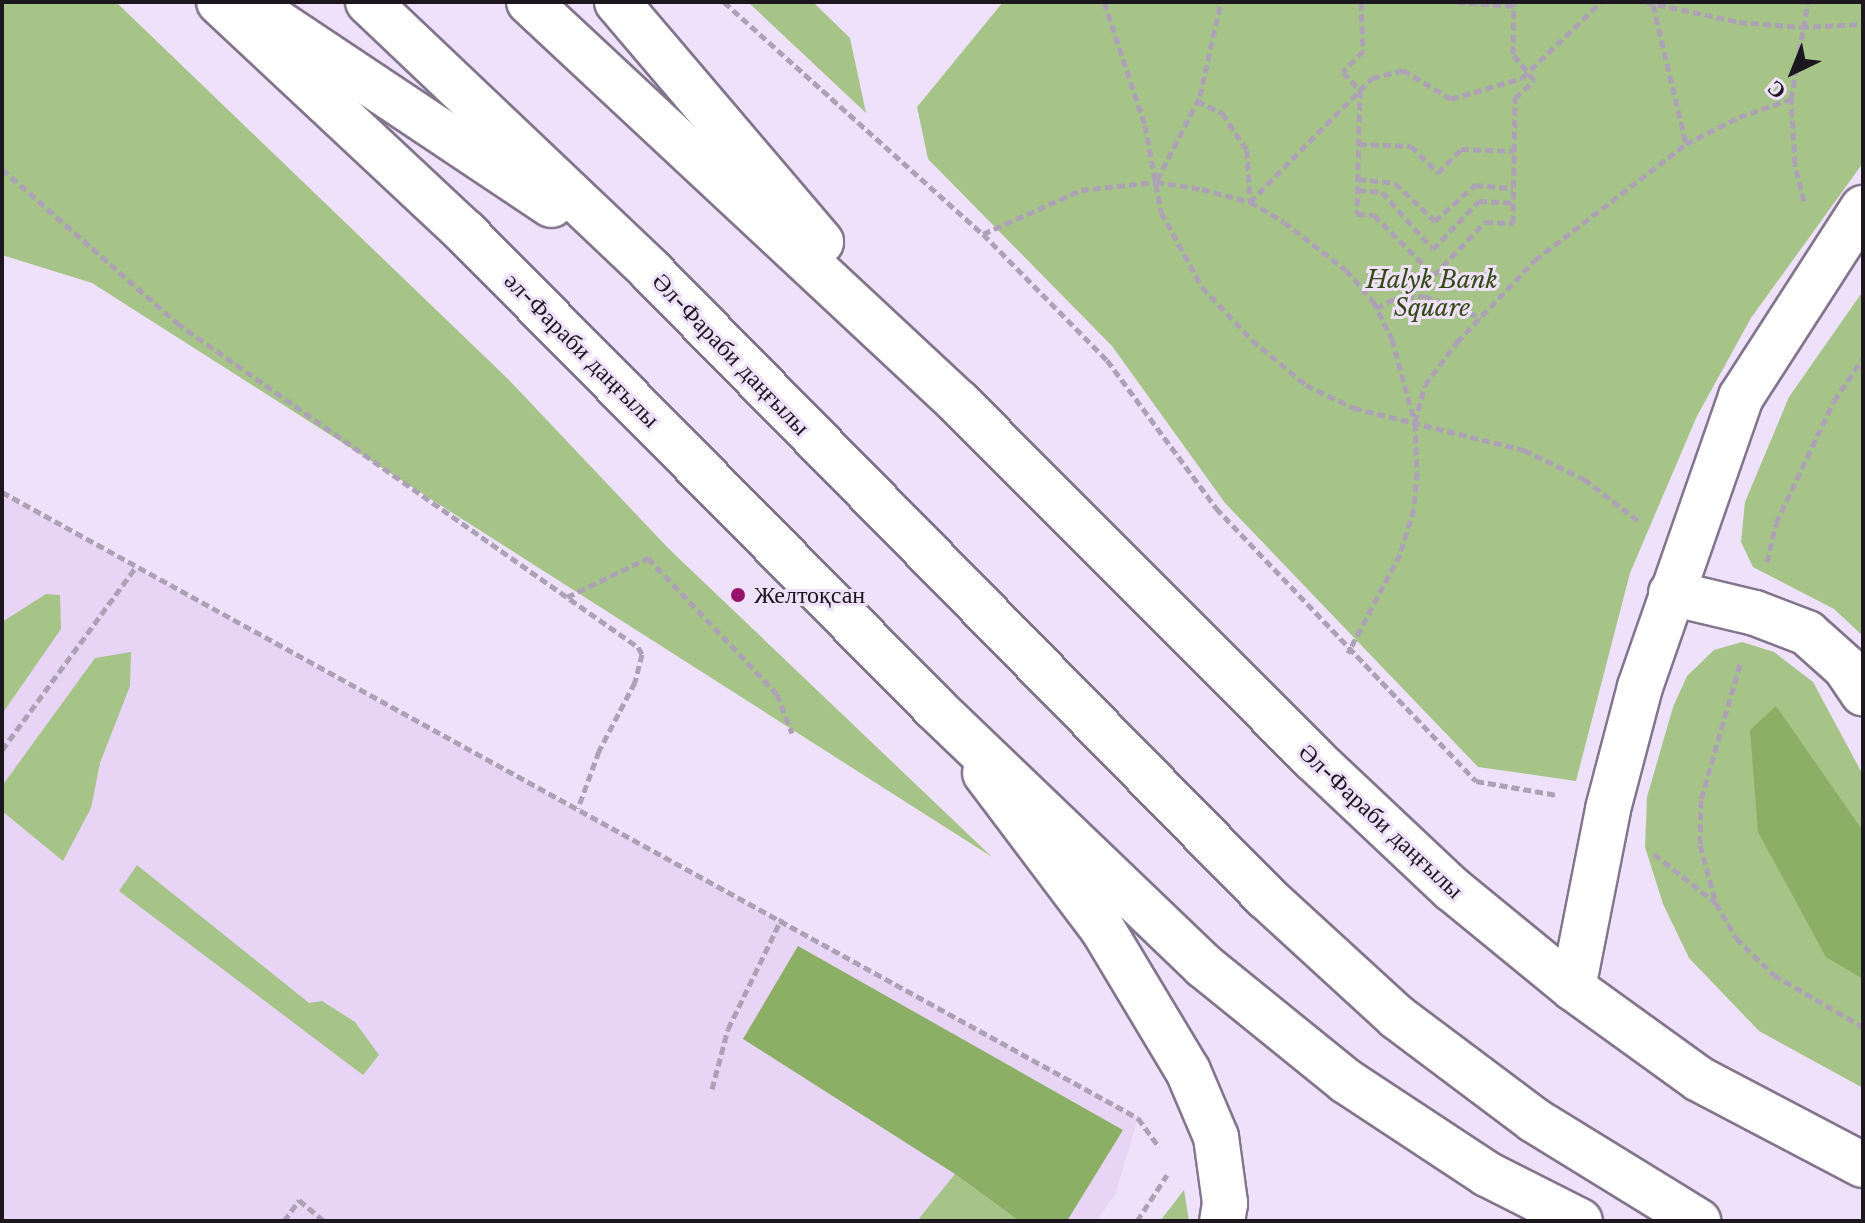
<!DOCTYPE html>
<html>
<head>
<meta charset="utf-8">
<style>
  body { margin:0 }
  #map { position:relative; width:1865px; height:1223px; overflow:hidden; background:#f0e1fa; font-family:"Libre Baskerville",serif }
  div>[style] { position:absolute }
  .built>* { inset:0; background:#e8d4f4 }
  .green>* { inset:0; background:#a6c488 }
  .forest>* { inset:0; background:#8caf66 }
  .path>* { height:5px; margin-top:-2.5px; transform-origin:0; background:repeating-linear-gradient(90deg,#ada2b5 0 8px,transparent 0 12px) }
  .roads { filter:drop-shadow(2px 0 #83758b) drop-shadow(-2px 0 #83758b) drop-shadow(0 2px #83758b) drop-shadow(0 -2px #83758b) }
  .minor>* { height:44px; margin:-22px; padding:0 22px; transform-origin:22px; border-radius:22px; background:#fff }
  .major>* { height:44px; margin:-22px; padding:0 22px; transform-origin:22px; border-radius:22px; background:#fff }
  .dots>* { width:22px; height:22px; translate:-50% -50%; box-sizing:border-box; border:4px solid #f0e1fa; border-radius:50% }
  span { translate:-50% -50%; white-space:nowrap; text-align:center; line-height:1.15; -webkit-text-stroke:6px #f0e1fa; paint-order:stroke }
  .park-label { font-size:24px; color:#324915; font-style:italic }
  .street-label { font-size:24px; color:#1c171f }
  .poi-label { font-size:24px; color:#1c171f }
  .left { translate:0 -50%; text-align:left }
  .frame { position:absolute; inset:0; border:4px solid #1c171f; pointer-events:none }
  .north { position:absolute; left:1753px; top:32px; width:80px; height:80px; -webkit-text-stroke:6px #f0e1fa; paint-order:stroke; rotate:223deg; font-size:22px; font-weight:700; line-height:32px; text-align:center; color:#1c171f }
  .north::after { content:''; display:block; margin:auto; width:28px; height:36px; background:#1c171f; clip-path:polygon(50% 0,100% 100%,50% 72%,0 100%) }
</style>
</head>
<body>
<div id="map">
  <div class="built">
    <i style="clip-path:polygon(2px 494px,1138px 1118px,1115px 1195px,1096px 1221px,2px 1221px)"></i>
  </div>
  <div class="green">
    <i style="clip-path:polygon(2px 2px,116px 2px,507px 378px,669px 549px,992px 857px,92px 283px,2px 255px)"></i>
    <i style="clip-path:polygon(748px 2px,813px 2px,850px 38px,866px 113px)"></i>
    <i style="clip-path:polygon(1003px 2px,1863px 2px,1863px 163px,1751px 318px,1697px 416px,1630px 573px,1576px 781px,1478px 767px,1225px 503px,1112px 346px,928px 159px,917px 107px)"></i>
    <i style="clip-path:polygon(1863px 291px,1863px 636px,1834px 609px,1753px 567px,1741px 542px,1745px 502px,1789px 397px)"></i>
    <i style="clip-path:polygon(46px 594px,60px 595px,61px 629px,2px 714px,2px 622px)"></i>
    <i style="clip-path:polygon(1742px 642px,1774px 652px,1813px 682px,1863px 775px,1863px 1088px,1759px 1031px,1689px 958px,1663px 904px,1645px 847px,1647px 797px,1673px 707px,1687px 676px,1714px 650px)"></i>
    <i style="clip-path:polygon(131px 652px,130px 686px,100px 763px,91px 808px,63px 861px,2px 811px,2px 786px,95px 658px)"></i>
    <i style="clip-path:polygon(137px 865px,309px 1003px,322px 1001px,355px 1022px,379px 1055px,363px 1075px,119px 891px)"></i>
    <i style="clip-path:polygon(955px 1174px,1019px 1221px,917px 1221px)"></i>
    <i style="clip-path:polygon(1184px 1190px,1189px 1221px,1160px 1221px)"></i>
  </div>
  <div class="forest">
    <i style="clip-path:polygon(1776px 706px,1863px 831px,1863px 979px,1826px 957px,1758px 832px,1750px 730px)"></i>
    <i style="clip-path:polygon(798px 946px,1123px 1130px,1067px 1221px,1019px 1221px,955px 1174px,743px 1039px)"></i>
  </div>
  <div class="path">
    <i style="left:724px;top:2px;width:348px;rotate:41.9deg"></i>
    <i style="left:983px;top:234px;width:177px;rotate:45.5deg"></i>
    <i style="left:1107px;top:360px;width:184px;rotate:53.6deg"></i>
    <i style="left:1216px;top:508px;width:377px;rotate:46.4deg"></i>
    <i style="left:1476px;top:781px;width:82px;rotate:9.8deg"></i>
    <i style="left:1104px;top:2px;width:130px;rotate:71.6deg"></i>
    <i style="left:1145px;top:125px;width:88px;rotate:79.6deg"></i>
    <i style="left:1161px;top:212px;width:85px;rotate:61.3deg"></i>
    <i style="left:1202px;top:287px;width:73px;rotate:46.7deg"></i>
    <i style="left:1252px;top:340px;width:70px;rotate:39.8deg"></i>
    <i style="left:1306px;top:385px;width:53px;rotate:25.6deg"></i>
    <i style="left:1354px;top:408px;width:175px;rotate:13.9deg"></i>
    <i style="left:1524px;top:450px;width:67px;rotate:25.8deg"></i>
    <i style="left:1584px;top:479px;width:71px;rotate:37.5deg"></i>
    <i style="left:1361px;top:2px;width:49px;rotate:87.7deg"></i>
    <i style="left:1363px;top:51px;width:29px;rotate:134deg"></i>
    <i style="left:1343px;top:72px;width:25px;rotate:47deg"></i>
    <i style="left:1360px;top:90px;width:124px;rotate:91.4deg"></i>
    <i style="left:1357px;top:214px;width:17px;rotate:3deg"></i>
    <i style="left:1374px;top:215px;width:85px;rotate:45deg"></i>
    <i style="left:1434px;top:275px;width:74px;rotate:-46.1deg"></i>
    <i style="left:1485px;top:222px;width:28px;rotate:2deg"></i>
    <i style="left:1513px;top:223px;width:125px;rotate:-89.1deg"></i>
    <i style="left:1515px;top:98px;width:26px;rotate:-43deg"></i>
    <i style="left:1534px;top:80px;width:33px;rotate:-129deg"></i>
    <i style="left:1513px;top:54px;width:52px;rotate:-88.9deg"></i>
    <i style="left:1457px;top:2px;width:57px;rotate:4deg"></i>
    <i style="left:1646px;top:2px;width:95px;rotate:12.1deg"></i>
    <i style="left:1739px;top:22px;width:62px;rotate:4.6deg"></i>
    <i style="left:1801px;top:27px;width:62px;rotate:-2.8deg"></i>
    <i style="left:1653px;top:5px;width:143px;rotate:76.6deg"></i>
    <i style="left:1197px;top:101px;width:28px;rotate:26deg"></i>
    <i style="left:1222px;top:113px;width:45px;rotate:56deg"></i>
    <i style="left:1247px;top:150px;width:51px;rotate:86.6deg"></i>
    <i style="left:1359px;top:144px;width:52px;rotate:2.2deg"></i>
    <i style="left:1411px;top:146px;width:38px;rotate:45deg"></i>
    <i style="left:1438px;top:173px;width:33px;rotate:-46deg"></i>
    <i style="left:1461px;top:149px;width:53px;rotate:2.2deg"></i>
    <i style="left:2px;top:169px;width:233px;rotate:41.3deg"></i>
    <i style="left:177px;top:323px;width:563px;rotate:35.1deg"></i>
    <i style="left:638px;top:647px;width:8px;rotate:60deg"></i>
    <i style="left:642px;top:654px;width:29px;rotate:104deg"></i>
    <i style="left:635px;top:682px;width:78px;rotate:117.6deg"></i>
    <i style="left:599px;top:751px;width:61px;rotate:110.2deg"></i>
    <i style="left:1358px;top:179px;width:37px;rotate:6deg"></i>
    <i style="left:1395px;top:183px;width:55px;rotate:43.5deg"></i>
    <i style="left:1435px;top:221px;width:54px;rotate:-42deg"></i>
    <i style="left:1475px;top:185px;width:38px;rotate:5deg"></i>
    <i style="left:1157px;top:180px;width:94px;rotate:-62.9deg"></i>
    <i style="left:1200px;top:96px;width:96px;rotate:-77.4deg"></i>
    <i style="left:1358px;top:190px;width:24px;rotate:5deg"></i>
    <i style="left:1382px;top:192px;width:76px;rotate:48.2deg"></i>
    <i style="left:1433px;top:249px;width:66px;rotate:-46.2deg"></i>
    <i style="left:1479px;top:201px;width:34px;rotate:3deg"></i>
    <i style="left:1804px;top:201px;width:38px;rotate:-104deg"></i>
    <i style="left:1795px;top:164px;width:65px;rotate:-93.5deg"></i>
    <i style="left:1791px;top:99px;width:98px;rotate:-80.1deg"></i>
    <i style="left:1250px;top:202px;width:174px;rotate:-45.5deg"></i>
    <i style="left:1372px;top:78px;width:32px;rotate:-14deg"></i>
    <i style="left:1403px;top:70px;width:56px;rotate:31.1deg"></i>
    <i style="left:1451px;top:99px;width:74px;rotate:-16.5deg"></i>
    <i style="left:1522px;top:78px;width:110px;rotate:-43.9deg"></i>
    <i style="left:983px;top:234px;width:107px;rotate:-24.2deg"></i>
    <i style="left:1081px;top:190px;width:75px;rotate:-6.1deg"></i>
    <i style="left:1156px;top:182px;width:47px;rotate:8.7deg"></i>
    <i style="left:1202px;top:189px;width:50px;rotate:15.2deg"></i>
    <i style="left:1250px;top:202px;width:39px;rotate:30deg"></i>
    <i style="left:1284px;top:222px;width:78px;rotate:37.7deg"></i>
    <i style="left:1346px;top:270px;width:41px;rotate:48.9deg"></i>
    <i style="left:1373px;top:301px;width:42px;rotate:63.4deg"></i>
    <i style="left:1392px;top:339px;width:87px;rotate:74.7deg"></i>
    <i style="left:1415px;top:423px;width:49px;rotate:87.7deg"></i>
    <i style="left:1417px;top:472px;width:37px;rotate:95deg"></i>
    <i style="left:1414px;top:509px;width:47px;rotate:107.3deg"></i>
    <i style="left:1400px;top:554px;width:112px;rotate:117.7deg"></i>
    <i style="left:1376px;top:308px;width:20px;rotate:-27deg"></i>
    <i style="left:1394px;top:299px;width:30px;rotate:-6deg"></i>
    <i style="left:1424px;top:296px;width:61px;rotate:20.2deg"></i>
    <i style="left:1415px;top:422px;width:38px;rotate:-75deg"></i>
    <i style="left:1425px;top:385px;width:54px;rotate:-53.3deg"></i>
    <i style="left:1457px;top:342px;width:113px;rotate:-46.4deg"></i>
    <i style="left:1535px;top:260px;width:190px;rotate:-37.5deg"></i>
    <i style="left:1686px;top:144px;width:59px;rotate:-27deg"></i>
    <i style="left:1739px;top:117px;width:55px;rotate:-19.1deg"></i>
    <i style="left:2px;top:492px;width:1297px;rotate:28.86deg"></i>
    <i style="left:1138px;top:1118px;width:36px;rotate:54deg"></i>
    <i style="left:1767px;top:562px;width:40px;rotate:-77deg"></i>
    <i style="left:1776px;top:523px;width:135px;rotate:-64.6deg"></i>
    <i style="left:1834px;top:401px;width:52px;rotate:-56deg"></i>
    <i style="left:567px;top:597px;width:90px;rotate:-25.7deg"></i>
    <i style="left:648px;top:558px;width:187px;rotate:46.5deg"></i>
    <i style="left:777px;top:694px;width:42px;rotate:69deg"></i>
    <i style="left:1740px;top:664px;width:141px;rotate:106deg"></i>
    <i style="left:1701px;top:800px;width:45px;rotate:91.3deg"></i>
    <i style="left:1700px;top:845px;width:60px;rotate:74.6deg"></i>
    <i style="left:1716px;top:903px;width:40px;rotate:60.3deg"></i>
    <i style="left:1736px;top:938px;width:53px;rotate:44.2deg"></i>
    <i style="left:1774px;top:975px;width:103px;rotate:30.3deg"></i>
    <i style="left:2px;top:750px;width:227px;rotate:-53.8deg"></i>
    <i style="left:1654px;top:854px;width:79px;rotate:38.3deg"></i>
    <i style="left:712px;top:1089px;width:62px;rotate:-75.1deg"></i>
    <i style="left:728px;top:1029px;width:123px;rotate:-64.1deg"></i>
    <i style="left:284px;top:1221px;width:26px;rotate:-54deg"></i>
    <i style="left:299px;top:1200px;width:33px;rotate:40deg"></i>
    <i style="left:1137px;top:1221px;width:55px;rotate:-56.9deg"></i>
  </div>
  <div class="roads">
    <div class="minor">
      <i style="left:1671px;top:593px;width:86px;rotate:13.4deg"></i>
      <i style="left:1755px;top:613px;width:56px;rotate:21deg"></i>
      <i style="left:1807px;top:633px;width:51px;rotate:41.8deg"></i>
      <i style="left:1845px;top:667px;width:32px;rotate:56deg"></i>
      <i style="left:985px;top:773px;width:194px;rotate:53deg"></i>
      <i style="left:1102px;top:928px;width:167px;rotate:59deg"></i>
      <i style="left:1188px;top:1071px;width:72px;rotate:67deg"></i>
      <i style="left:1216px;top:1137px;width:67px;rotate:82.2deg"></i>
      <i style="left:1225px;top:1203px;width:18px;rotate:99deg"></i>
      <i style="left:1573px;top:988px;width:182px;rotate:-78.9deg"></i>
      <i style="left:1608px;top:809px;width:126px;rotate:-75.3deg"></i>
      <i style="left:1640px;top:687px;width:307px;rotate:-70.8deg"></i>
      <i style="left:1741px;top:397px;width:225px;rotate:-57.2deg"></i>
    </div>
    <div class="major">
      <i style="left:219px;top:2px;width:337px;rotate:43.1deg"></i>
      <i style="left:465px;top:232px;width:669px;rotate:45.36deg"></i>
      <i style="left:935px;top:708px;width:373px;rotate:43.8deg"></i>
      <i style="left:1204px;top:966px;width:183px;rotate:39deg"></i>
      <i style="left:1346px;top:1081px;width:169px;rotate:33.4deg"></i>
      <i style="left:1487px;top:1174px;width:104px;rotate:26.8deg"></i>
      <i style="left:368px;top:2px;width:390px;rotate:43.5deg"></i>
      <i style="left:651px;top:271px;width:878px;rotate:45.51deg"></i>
      <i style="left:1266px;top:897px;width:178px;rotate:42.5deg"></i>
      <i style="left:1397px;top:1017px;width:171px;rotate:36.9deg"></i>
      <i style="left:1534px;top:1120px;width:193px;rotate:31.6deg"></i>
      <i style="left:529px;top:2px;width:587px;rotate:43deg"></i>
      <i style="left:958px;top:402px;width:504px;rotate:45.08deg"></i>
      <i style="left:1314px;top:759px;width:190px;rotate:43.3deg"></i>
      <i style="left:1452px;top:889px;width:156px;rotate:39.3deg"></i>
      <i style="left:1573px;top:988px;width:155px;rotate:35.8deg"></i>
      <i style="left:1699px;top:1079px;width:185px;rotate:27.7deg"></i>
      <i style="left:617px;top:2px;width:315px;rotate:49.6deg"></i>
      <i style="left:256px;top:8px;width:355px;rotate:33.7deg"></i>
    </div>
  </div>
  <div class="dots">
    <i style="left:738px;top:595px;background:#95136b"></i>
  </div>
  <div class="park-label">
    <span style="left:1432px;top:294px">Halyk Bank<br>Square</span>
  </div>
  <div class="street-label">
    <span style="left:582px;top:350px;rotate:45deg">әл-Фараби даңғылы</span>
    <span style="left:731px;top:354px;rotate:46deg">Әл-Фараби даңғылы</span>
    <span style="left:1381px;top:821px;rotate:43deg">Әл-Фараби даңғылы</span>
  </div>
  <div class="poi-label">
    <span class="left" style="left:754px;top:595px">Желтоқсан</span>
  </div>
  <div class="frame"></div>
  <div class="north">С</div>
</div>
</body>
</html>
